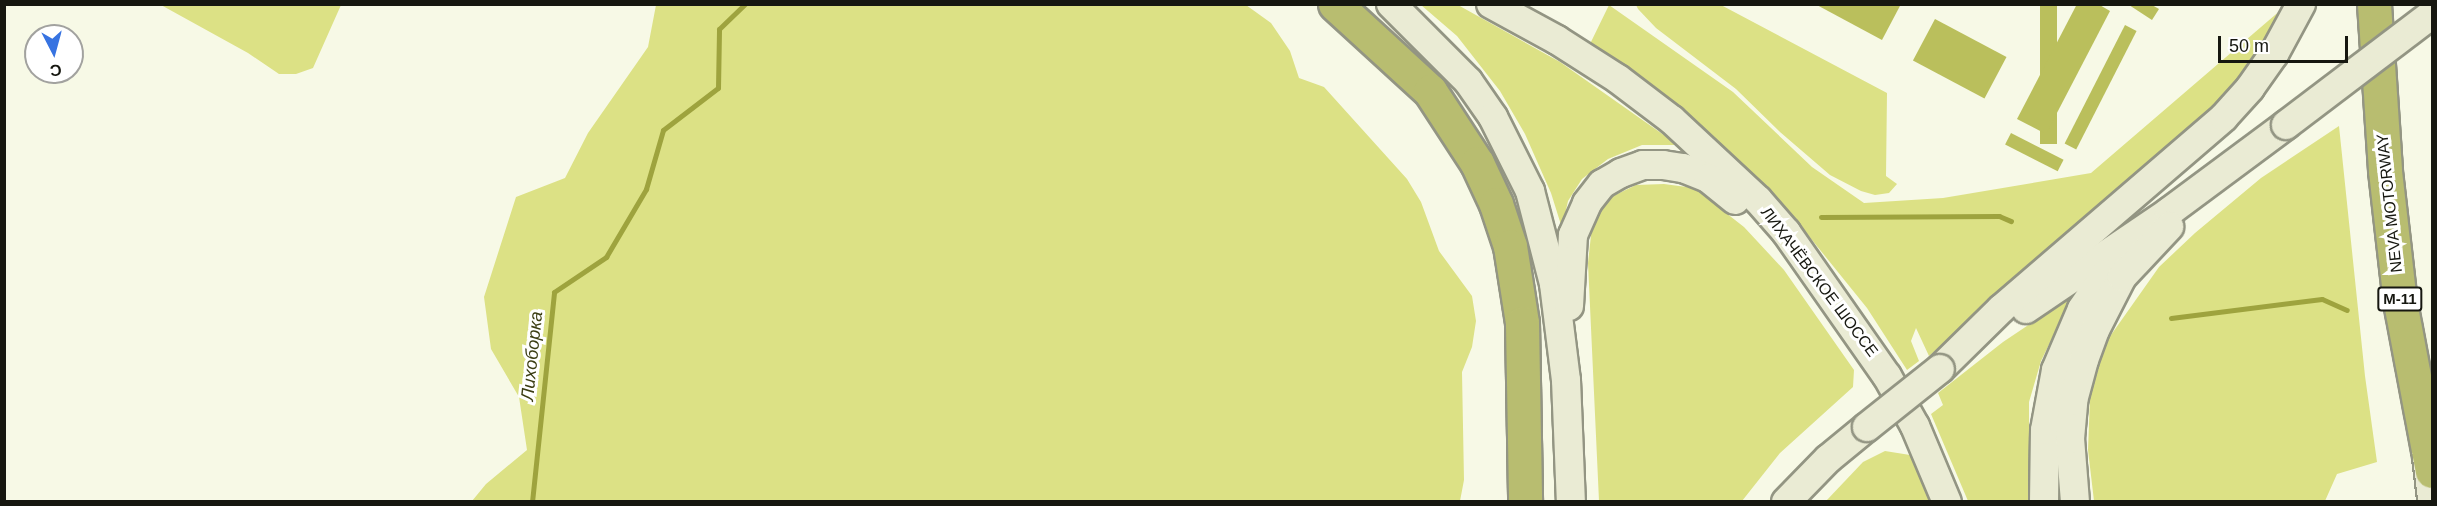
<!DOCTYPE html>
<html>
<head>
<meta charset="utf-8">
<style>
  body { margin:0 }
  #map { position:relative; width:2437px; height:506px; overflow:hidden; background:#f7f9e6; font-family:Helvetica,sans-serif }
  div>[style] { position:absolute }
  .green>* { inset:0; background:#dce185 }
  .stream>* { height:5px; margin:-2.5px; padding:0 2.5px; transform-origin:2.5px; border-radius:2.5px; background:#9ea33e }
  .building>* { inset:0; background:#babf5c; transform-origin:0 0 }
  .roads { filter:drop-shadow(2px 0 #939583) drop-shadow(-2px 0 #939583) drop-shadow(0 2px #939583) drop-shadow(0 -2px #939583) }
  .secondary>* { height:28px; margin:-14px; padding:0 14px; transform-origin:14px; border-radius:14px; background:#eaebd4 }
  .highway>* { height:33px; margin:-16.5px; padding:0 16.5px; transform-origin:16.5px; border-radius:16.5px; background:#b8bd70 }
  .bridges { filter:drop-shadow(2px 0 #939583) drop-shadow(-2px 0 #939583) drop-shadow(0 2px #939583) drop-shadow(0 -2px #939583) }
  .secondary-bridge>* { height:28px; margin:-14px; padding:0 14px; transform-origin:14px; border-radius:14px; background:#eaebd4 }
  span { translate:-50% -50%; white-space:nowrap; text-align:center; line-height:1.15; -webkit-text-stroke:6px #fff; paint-order:stroke }
  .shield-label span { padding:2px 4px; background:#fff; border:2px solid; border-radius:4px; -webkit-text-stroke-width:0 }
  .shield-label { font-size:15px; color:#161710; font-weight:700 }
  .street-label { font-size:16px; color:#161710 }
  .water-label { font-size:18px; color:#3b3d13; font-style:italic }
  .frame { position:absolute; inset:0; border:6px solid #161710; pointer-events:none }
  .north { position:absolute; left:24px; top:24px; width:60px; height:60px; box-sizing:border-box; background:#fff; border:2px solid #a2a29f; border-radius:50%; rotate:174deg; font-size:16px; font-weight:700; line-height:24px; text-align:center; color:#161710 }
  .north::after { content:''; display:block; margin:auto; width:21px; height:27px; background:#3773e1; clip-path:polygon(50% 0,100% 100%,50% 72%,0 100%) }
  .scale { position:absolute; left:2218px; top:36px; width:130px; height:27px; box-sizing:border-box; border:3px solid #161710; border-top:0; padding-left:8px; font-size:18px; line-height:21px; white-space:nowrap; color:#161710; -webkit-text-stroke:4px #fff; paint-order:stroke }
</style>
</head>
<body>
<div id="map">
  <div class="green">
    <i style="clip-path:polygon(161px 5px,341px 5px,313px 68px,296px 74px,279px 74px,248px 53px)"></i>
    <i style="clip-path:polygon(656px 5px,1246px 5px,1271px 23px,1290px 51px,1299px 78px,1324px 87px,1407px 179px,1421px 202px,1439px 251px,1472px 296px,1476px 321px,1472px 347px,1462px 372px,1464px 480px,1460px 501px,472px 501px,486px 484px,527px 450px,519px 397px,491px 349px,484px 297px,516px 197px,565px 178px,588px 133px,648px 47px)"></i>
    <i style="clip-path:polygon(1421px 5px,1458px 5px,1560px 62px,1678px 145px,1642px 145px,1608px 159px,1582px 179px,1568px 201px,1562px 228px,1551px 193px,1525px 134px,1500px 91px,1457px 36px)"></i>
    <i style="clip-path:polygon(1609px 5px,1733px 92px,1812px 167px,1864px 203px,1943px 198px,2091px 173px,2282px 9px,2265px 47px,2218px 107px,1929px 356px,1916px 328px,1911px 341px,1919px 361px,1907px 370px,1867px 308px,1787px 209px,1723px 147px,1665px 97px,1589px 46px)"></i>
    <i style="clip-path:polygon(1636px 5px,1721px 5px,1887px 93px,1886px 176px,1897px 184px,1889px 193px,1875px 195px,1861px 191px,1830px 175px,1780px 132px,1736px 89px,1656px 28px,1638px 9px)"></i>
    <i style="clip-path:polygon(2339px 126px,2365px 376px,2377px 462px,2337px 474px,2325px 501px,2094px 501px,2088px 450px,2090px 398px,2106px 342px,2159px 267px,2195px 233px,2261px 178px)"></i>
    <i style="clip-path:polygon(1664px 184px,1694px 188px,1744px 227px,1784px 270px,1854px 370px,1853px 387px,1780px 453px,1742px 501px,1599px 501px,1588px 263px,1592px 226px,1609px 198px,1636px 185px)"></i>
    <i style="clip-path:polygon(2073px 295px,2041px 361px,2029px 402px,2029px 501px,1968px 501px,1931px 414px,1943px 405px,1938px 393px,2003px 342px)"></i>
    <i style="clip-path:polygon(1885px 451px,1910px 455px,1930px 501px,1826px 501px,1863px 462px)"></i>
  </div>
  <div class="stream">
    <i style="left:1821px;top:217px;width:178px;rotate:-0.3deg"></i>
    <i style="left:1999px;top:216px;width:13px;rotate:23deg"></i>
    <i style="left:2171px;top:318px;width:152px;rotate:-7.2deg"></i>
    <i style="left:2322px;top:299px;width:27px;rotate:24deg"></i>
    <i style="left:532px;top:502px;width:211px;rotate:-84deg"></i>
    <i style="left:554px;top:292px;width:63px;rotate:-33.9deg"></i>
    <i style="left:606px;top:257px;width:79px;rotate:-59.5deg"></i>
    <i style="left:646px;top:189px;width:61px;rotate:-73.9deg"></i>
    <i style="left:663px;top:130px;width:69px;rotate:-37.4deg"></i>
    <i style="left:718px;top:88px;width:59px;rotate:-89deg"></i>
    <i style="left:719px;top:29px;width:36px;rotate:-44deg"></i>
  </div>
  <div class="building">
    <i style="clip-path:polygon(1815px 4px,1901px 4px,1882px 40px)"></i>
    <i style="left:2040px;top:4px;width:17px;height:140px"></i>
    <i style="clip-path:polygon(2077px 4px,2098px 4px,2110px 11px,2046px 134px,2017px 119px)"></i>
    <i style="clip-path:polygon(2129px 5px,2152px 5px,2159px 9px,2152px 20px)"></i>
    <i style="left:1935px;top:19px;width:81px;height:47px;rotate:28deg"></i>
    <i style="left:2125px;top:25px;width:13px;height:133px;rotate:27deg"></i>
    <i style="left:2011px;top:133px;width:59px;height:13px;rotate:27deg"></i>
  </div>
  <div class="roads">
    <div class="secondary">
      <i style="left:1391px;top:4px;width:109px;rotate:45deg"></i>
      <i style="left:1468px;top:81px;width:44px;rotate:55.2deg"></i>
      <i style="left:1493px;top:117px;width:83px;rotate:63.4deg"></i>
      <i style="left:1530px;top:191px;width:96px;rotate:75.5deg"></i>
      <i style="left:1554px;top:284px;width:97px;rotate:82.9deg"></i>
      <i style="left:1566px;top:380px;width:122px;rotate:87.7deg"></i>
      <i style="left:1491px;top:4px;width:75px;rotate:28.6deg"></i>
      <i style="left:1557px;top:40px;width:72px;rotate:32.6deg"></i>
      <i style="left:1618px;top:79px;width:68px;rotate:37.2deg"></i>
      <i style="left:1672px;top:120px;width:117px;rotate:42.9deg"></i>
      <i style="left:1758px;top:200px;width:43px;rotate:48.8deg"></i>
      <i style="left:1786px;top:232px;width:176px;rotate:55deg"></i>
      <i style="left:1887px;top:376px;width:57px;rotate:60.8deg"></i>
      <i style="left:1915px;top:426px;width:82px;rotate:67.2deg"></i>
      <i style="left:1569px;top:306px;width:71px;rotate:-86.8deg"></i>
      <i style="left:1573px;top:235px;width:35px;rotate:-66deg"></i>
      <i style="left:1587px;top:203px;width:24px;rotate:-52deg"></i>
      <i style="left:1602px;top:184px;width:22px;rotate:-30deg"></i>
      <i style="left:1621px;top:173px;width:23px;rotate:-20deg"></i>
      <i style="left:1643px;top:165px;width:20px"></i>
      <i style="left:1663px;top:165px;width:20px;rotate:9deg"></i>
      <i style="left:1683px;top:168px;width:27px;rotate:22deg"></i>
      <i style="left:1708px;top:178px;width:35px;rotate:39deg"></i>
      <i style="left:2026px;top:309px;width:173px;rotate:-34.1deg"></i>
      <i style="left:2169px;top:212px;width:146px;rotate:-36.6deg"></i>
      <i style="left:1940px;top:369px;width:86px;rotate:-44.5deg"></i>
      <i style="left:2001px;top:309px;width:294px;rotate:-40.7deg"></i>
      <i style="left:2224px;top:117px;width:39px;rotate:-48deg"></i>
      <i style="left:2250px;top:88px;width:42px;rotate:-54.8deg"></i>
      <i style="left:2274px;top:54px;width:57px;rotate:-61.6deg"></i>
      <i style="left:2426px;top:449px;width:49px;rotate:83deg"></i>
      <i style="left:1786px;top:502px;width:60px;rotate:-45.7deg"></i>
      <i style="left:1828px;top:459px;width:50px;rotate:-39.4deg"></i>
      <i style="left:2044px;top:502px;width:72px;rotate:-89.2deg"></i>
      <i style="left:2045px;top:430px;width:61px;rotate:-79.6deg"></i>
      <i style="left:2056px;top:370px;width:66px;rotate:-66.9deg"></i>
      <i style="left:2082px;top:309px;width:42px;rotate:-55.6deg"></i>
      <i style="left:2075px;top:502px;width:63px;rotate:-94.5deg"></i>
      <i style="left:2070px;top:439px;width:38px;rotate:-85deg"></i>
      <i style="left:2073px;top:401px;width:42px;rotate:-75deg"></i>
      <i style="left:2084px;top:360px;width:32px;rotate:-70deg"></i>
      <i style="left:2095px;top:330px;width:59px;rotate:-63deg"></i>
      <i style="left:2122px;top:277px;width:69px;rotate:-46.8deg"></i>
    </div>
    <div class="highway">
      <i style="left:1335px;top:4px;width:129px;rotate:42.5deg"></i>
      <i style="left:1430px;top:91px;width:86px;rotate:56.9deg"></i>
      <i style="left:1477px;top:163px;width:45px;rotate:65.1deg"></i>
      <i style="left:1496px;top:204px;width:44px;rotate:71.6deg"></i>
      <i style="left:1510px;top:246px;width:78px;rotate:81.1deg"></i>
      <i style="left:1522px;top:323px;width:179px;rotate:89deg"></i>
      <i style="left:2374px;top:4px;width:167px;rotate:86.2deg"></i>
      <i style="left:2385px;top:171px;width:132px;rotate:83.5deg"></i>
      <i style="left:2400px;top:302px;width:172px;rotate:79.3deg"></i>
    </div>
  </div>
  <div class="bridges">
    <div class="secondary-bridge">
      <i style="left:2286px;top:125px;width:183px;rotate:-37.2deg"></i>
      <i style="left:1867px;top:427px;width:93px;rotate:-38.5deg"></i>
    </div>
  </div>
  <div class="shield-label">
    <span style="left:2400px;top:299px">М-11</span>
  </div>
  <div class="street-label">
    <span style="left:2390px;top:203px;rotate:-96deg">NEVA MOTORWAY</span>
    <span style="left:1819px;top:282px;rotate:53deg">ЛИХАЧЁВСКОЕ ШОССЕ</span>
  </div>
  <div class="water-label">
    <span style="left:532px;top:356px;rotate:-84deg">Лихоборка</span>
  </div>
  <div class="frame"></div>
  <div class="north">С</div>
  <div class="scale">50 m</div>
</div>
</body>
</html>
